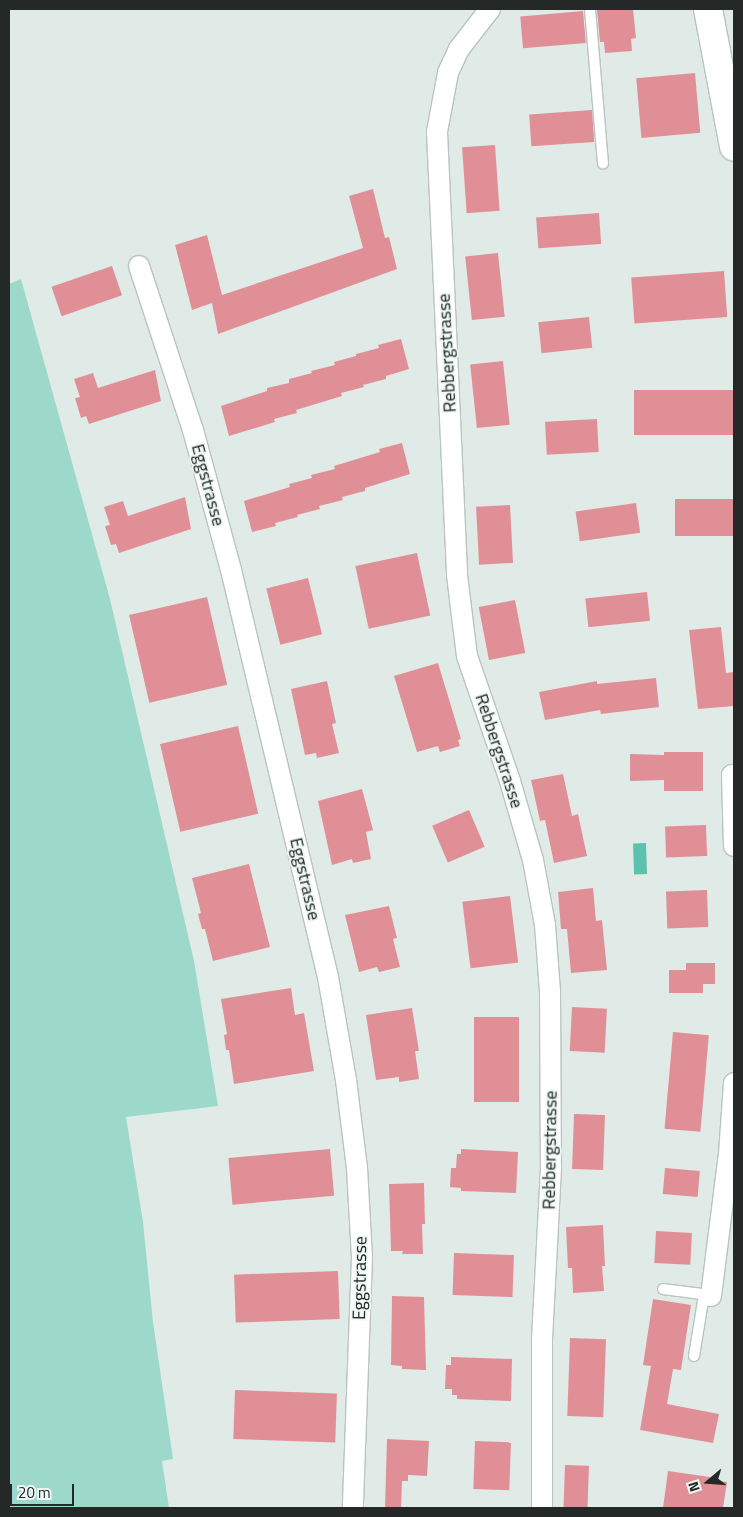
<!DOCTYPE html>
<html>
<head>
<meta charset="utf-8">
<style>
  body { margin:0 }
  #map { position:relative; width:743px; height:1517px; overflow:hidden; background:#e0ebe8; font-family:"Titillium Web",sans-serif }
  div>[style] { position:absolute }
  .green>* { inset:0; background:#9cd9ca }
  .water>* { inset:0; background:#5dc2ac; transform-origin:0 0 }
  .building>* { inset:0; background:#e18f96; transform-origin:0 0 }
  .roads { filter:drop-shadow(1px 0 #b9c3c0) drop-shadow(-1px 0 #b9c3c0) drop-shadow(0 1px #b9c3c0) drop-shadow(0 -1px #b9c3c0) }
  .service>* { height:10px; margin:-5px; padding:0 5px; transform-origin:5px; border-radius:5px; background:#fff }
  .minor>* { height:20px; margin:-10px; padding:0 10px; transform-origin:10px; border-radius:10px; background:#fff }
  .secondary>* { height:28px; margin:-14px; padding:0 14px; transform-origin:14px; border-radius:14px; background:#fff }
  span { translate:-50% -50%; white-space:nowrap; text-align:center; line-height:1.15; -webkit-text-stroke:4px #eef8f5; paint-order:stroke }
  .street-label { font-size:18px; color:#242827 }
  .frame { position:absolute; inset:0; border:10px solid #242827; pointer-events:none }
  .north { position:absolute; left:683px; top:1457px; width:50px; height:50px; -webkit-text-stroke:4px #eef8f5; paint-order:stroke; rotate:252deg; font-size:14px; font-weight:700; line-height:20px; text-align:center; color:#242827 }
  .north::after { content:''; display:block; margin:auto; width:18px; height:22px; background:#242827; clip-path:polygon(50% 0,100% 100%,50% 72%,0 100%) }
  .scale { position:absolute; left:10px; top:1484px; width:64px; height:22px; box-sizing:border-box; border:2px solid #242827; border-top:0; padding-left:6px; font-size:15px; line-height:18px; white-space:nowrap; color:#242827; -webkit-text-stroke:4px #eef8f5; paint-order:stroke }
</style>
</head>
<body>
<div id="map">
  <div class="green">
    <i style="clip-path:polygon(21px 279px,110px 599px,194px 961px,218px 1106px,126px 1117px,143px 1222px,153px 1322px,173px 1459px,162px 1461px,169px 1508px,9px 1508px,9px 284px)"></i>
  </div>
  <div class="water">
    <i style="left:646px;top:843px;width:31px;height:13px;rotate:88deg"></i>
  </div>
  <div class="building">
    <i style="clip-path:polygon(601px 9px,633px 9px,636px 38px,631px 39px,632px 51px,605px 53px,604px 42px,600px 42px,597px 10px)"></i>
    <i style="left:583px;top:11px;width:32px;height:63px;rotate:85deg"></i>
    <i style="left:695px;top:73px;width:60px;height:59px;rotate:85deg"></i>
    <i style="left:592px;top:110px;width:32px;height:63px;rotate:86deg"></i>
    <i style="left:495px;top:145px;width:66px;height:33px;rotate:86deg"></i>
    <i style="clip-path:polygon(373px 189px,385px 238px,389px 237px,397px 269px,218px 334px,212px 303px,192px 310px,175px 245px,207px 235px,222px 295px,363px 248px,349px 196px)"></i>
    <i style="left:599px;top:213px;width:31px;height:63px;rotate:86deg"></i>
    <i style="left:498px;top:253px;width:64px;height:33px;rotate:84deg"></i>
    <i style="left:112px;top:266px;width:31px;height:64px;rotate:71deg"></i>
    <i style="left:724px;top:271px;width:46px;height:93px;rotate:86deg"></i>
    <i style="left:589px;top:317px;width:31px;height:51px;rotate:84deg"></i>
    <i style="clip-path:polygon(401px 339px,409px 369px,386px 376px,386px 379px,363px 385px,364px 387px,341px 393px,342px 396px,296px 410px,297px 413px,274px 419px,275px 422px,229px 436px,221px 406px,267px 391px,267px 388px,289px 383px,289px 379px,312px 373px,311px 371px,335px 365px,334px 362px,356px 356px,356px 354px,379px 348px,378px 345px)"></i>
    <i style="left:503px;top:361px;width:64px;height:33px;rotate:84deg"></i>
    <i style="clip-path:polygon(155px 370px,161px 401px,89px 424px,86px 416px,81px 418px,75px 398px,80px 397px,74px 379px,93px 373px,98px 388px)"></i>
    <i style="left:734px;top:390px;width:45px;height:100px;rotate:90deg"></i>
    <i style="left:597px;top:419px;width:33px;height:52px;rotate:87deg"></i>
    <i style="clip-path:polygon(402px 443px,410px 474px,365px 488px,365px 491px,342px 497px,343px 500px,319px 506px,320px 509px,297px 515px,298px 517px,275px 523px,276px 526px,252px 532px,244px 501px,290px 487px,289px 484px,312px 478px,311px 475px,335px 469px,334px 466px,380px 452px,379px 449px)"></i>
    <i style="clip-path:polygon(185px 497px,191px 529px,119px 553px,116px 544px,111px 545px,105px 526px,110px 525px,104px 507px,123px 501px,128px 516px)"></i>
    <i style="left:734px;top:499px;width:37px;height:59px;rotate:90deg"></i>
    <i style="left:636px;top:503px;width:30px;height:61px;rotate:82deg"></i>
    <i style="left:510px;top:505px;width:58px;height:34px;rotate:87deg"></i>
    <i style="left:417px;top:553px;width:64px;height:63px;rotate:78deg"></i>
    <i style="left:308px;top:578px;width:58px;height:43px;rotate:76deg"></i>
    <i style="left:647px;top:592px;width:29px;height:62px;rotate:84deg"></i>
    <i style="left:207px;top:597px;width:90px;height:80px;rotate:77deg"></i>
    <i style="left:515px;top:600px;width:54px;height:37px;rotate:79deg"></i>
    <i style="clip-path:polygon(721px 627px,726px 673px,734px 672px,734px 706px,698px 709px,689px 630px)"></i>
    <i style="clip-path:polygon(438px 663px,461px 739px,458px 740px,460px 746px,440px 752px,438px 746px,417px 752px,394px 676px)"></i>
    <i style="clip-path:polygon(656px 678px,659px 707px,601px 714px,600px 710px,545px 720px,539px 692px,597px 681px,597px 684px)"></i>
    <i style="clip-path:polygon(327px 681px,336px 723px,332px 724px,339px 753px,317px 758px,316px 753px,305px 755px,291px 689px)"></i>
    <i style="left:238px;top:726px;width:90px;height:80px;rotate:77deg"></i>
    <i style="clip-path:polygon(664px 752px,703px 752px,703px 791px,664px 791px,664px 780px,630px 781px,630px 754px,664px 755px)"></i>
    <i style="clip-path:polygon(563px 774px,572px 816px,578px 814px,587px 856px,554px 863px,545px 820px,540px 821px,531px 780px)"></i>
    <i style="clip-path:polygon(362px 789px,373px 830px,366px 832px,371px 859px,353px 863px,352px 859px,332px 865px,318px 801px)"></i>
    <i style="left:469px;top:810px;width:40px;height:40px;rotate:67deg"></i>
    <i style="left:706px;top:825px;width:31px;height:41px;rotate:88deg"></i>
    <i style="clip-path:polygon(249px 864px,270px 947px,213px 961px,205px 929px,202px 929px,198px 914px,201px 913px,192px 878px)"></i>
    <i style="clip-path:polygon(593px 888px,596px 921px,602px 920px,607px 970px,571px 973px,567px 929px,561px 929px,558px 892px)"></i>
    <i style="left:707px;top:890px;width:37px;height:41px;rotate:88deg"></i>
    <i style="left:510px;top:896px;width:67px;height:48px;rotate:83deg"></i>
    <i style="clip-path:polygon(389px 906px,397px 938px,393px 939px,400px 967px,379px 972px,377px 967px,359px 972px,345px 915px)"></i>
    <i style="clip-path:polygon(686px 963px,715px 963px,715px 984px,703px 984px,703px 993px,669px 993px,669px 970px,686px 970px)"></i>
    <i style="clip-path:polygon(291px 988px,295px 1015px,304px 1013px,314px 1071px,234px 1084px,229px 1050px,226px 1050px,224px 1035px,227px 1034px,221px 999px)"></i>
    <i style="left:572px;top:1007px;width:35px;height:44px;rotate:3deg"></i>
    <i style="clip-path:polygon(412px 1008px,419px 1051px,415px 1051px,419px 1079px,399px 1082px,399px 1077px,376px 1080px,366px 1015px)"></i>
    <i style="left:519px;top:1017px;width:85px;height:45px;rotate:90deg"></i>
    <i style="left:673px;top:1032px;width:36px;height:97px;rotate:5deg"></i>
    <i style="left:574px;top:1114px;width:31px;height:55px;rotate:2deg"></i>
    <i style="left:330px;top:1149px;width:47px;height:102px;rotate:85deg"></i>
    <i style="clip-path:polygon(461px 1149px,518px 1152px,516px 1193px,461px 1191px,461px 1188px,450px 1187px,451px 1168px,456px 1168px,457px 1154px,461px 1154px)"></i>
    <i style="left:665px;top:1168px;width:35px;height:26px;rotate:5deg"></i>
    <i style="clip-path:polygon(424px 1183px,425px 1224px,422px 1224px,423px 1254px,402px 1254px,403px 1251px,391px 1251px,389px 1184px)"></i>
    <i style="clip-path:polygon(603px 1225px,605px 1266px,602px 1266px,604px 1291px,573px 1293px,572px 1268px,568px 1268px,566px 1227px)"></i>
    <i style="left:656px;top:1231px;width:36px;height:32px;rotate:3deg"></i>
    <i style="left:454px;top:1253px;width:60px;height:42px;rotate:2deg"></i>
    <i style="left:338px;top:1271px;width:48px;height:104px;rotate:88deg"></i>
    <i style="clip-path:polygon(392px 1296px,424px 1297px,426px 1370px,402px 1369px,402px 1366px,391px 1365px)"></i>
    <i style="clip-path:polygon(653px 1299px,691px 1305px,681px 1370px,673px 1369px,667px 1404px,719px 1414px,713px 1443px,640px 1430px,651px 1366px,643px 1365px)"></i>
    <i style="left:570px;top:1338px;width:36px;height:78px;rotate:2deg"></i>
    <i style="clip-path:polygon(451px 1357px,512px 1359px,511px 1401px,457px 1399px,457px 1395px,452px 1395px,452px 1389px,445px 1389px,446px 1365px,451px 1365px)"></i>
    <i style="left:235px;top:1390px;width:102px;height:49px;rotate:2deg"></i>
    <i style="clip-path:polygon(387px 1439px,429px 1441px,427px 1476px,408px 1475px,408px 1481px,402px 1481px,401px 1508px,385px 1508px)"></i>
    <i style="left:475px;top:1441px;width:36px;height:48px;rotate:2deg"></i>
    <i style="left:565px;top:1465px;width:24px;height:43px;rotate:2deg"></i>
    <i style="clip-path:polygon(668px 1471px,710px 1477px,710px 1480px,727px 1482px,723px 1508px,663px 1508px)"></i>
  </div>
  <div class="roads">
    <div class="service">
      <i style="left:590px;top:9px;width:155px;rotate:85.2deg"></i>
      <i style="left:663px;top:1289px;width:47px;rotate:7.3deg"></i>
      <i style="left:694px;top:1356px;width:62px;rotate:-80.7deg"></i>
    </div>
    <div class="minor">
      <i style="left:490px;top:9px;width:51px;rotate:127.8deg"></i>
      <i style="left:459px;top:49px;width:26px;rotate:115deg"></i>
      <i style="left:448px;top:73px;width:60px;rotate:100.6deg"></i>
      <i style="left:437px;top:132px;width:443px;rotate:87.4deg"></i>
      <i style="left:457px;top:575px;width:82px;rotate:83deg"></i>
      <i style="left:467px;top:656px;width:132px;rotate:71deg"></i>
      <i style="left:510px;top:781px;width:82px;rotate:73.8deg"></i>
      <i style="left:533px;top:860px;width:66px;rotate:79.5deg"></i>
      <i style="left:545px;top:925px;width:66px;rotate:85.7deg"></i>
      <i style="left:550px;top:991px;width:177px;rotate:89.7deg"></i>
      <i style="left:551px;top:1168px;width:173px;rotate:93deg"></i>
      <i style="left:542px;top:1341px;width:167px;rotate:90deg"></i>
      <i style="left:139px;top:266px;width:173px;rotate:71.8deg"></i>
      <i style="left:193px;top:430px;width:145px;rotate:74.8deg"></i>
      <i style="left:231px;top:570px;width:418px;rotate:76.6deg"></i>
      <i style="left:328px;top:977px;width:105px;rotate:80.1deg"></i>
      <i style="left:346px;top:1080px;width:89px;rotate:82.9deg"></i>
      <i style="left:357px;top:1168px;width:89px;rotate:86.8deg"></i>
      <i style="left:362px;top:1257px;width:251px;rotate:92.1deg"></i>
      <i style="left:732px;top:775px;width:71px;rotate:88.4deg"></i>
      <i style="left:711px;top:1296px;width:143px;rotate:-82.8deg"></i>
      <i style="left:729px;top:1154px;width:71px;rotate:-86deg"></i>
    </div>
    <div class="secondary">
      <i style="left:708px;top:9px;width:140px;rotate:79.3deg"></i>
    </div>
  </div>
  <div class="street-label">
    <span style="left:447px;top:353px;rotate:-93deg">Rebbergstrasse</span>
    <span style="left:208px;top:485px;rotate:75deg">Eggstrasse</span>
    <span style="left:499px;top:751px;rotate:72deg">Rebbergstrasse</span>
    <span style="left:305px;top:879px;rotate:77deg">Eggstrasse</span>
    <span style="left:550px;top:1150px;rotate:-89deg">Rebbergstrasse</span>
    <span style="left:360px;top:1278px;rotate:-89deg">Eggstrasse</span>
  </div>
  <div class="frame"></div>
  <div class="north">N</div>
  <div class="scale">20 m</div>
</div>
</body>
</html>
